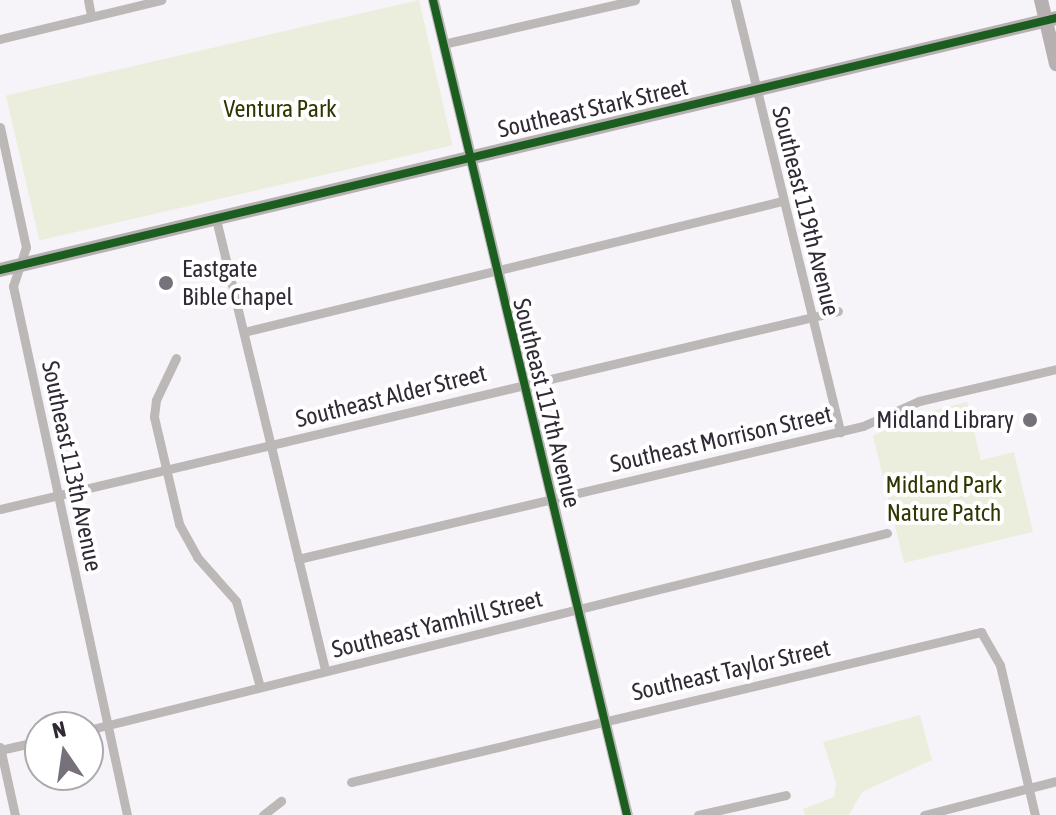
<!DOCTYPE html>
<html>
<head>
<meta charset="utf-8">
<style>
  body { margin:0 }
  #map { position:relative; width:1056px; height:815px; overflow:hidden; background:#f7f4f9; font-family:"Asap Condensed",sans-serif }
  div>[style] { position:absolute }
  .green>* { inset:0; background:#eceedd; transform-origin:0 0 }
  .minor>* { height:9px; margin:-4.5px; padding:0 4.5px; transform-origin:4.5px; border-radius:4.5px; background:#bdb8b8 }
  .tertiary>* { height:11px; margin:-5.5px; padding:0 5.5px; transform-origin:5.5px; border-radius:5.5px; background:#bdb8b8 }
  .primary>* { height:14px; margin:-7px; padding:0 7px; transform-origin:7px; border-radius:7px; background:#b6b0b1 }
  .cycleway>* { height:8px; margin:-4px; padding:0 4px; transform-origin:4px; border-radius:4px; background:#1b5e20 }
  .dots>* { width:22px; height:22px; translate:-50% -50%; box-sizing:border-box; border:4px solid #fff; border-radius:50% }
  span { translate:-50% -50%; white-space:nowrap; text-align:center; line-height:1.15; -webkit-text-stroke:8px #fff; paint-order:stroke }
  .street-label { font-size:24px; color:#312a36 }
  .park-label { font-size:24px; color:#313600 }
  .poi-label { font-size:24px; color:#312a36 }
  .left { translate:0 -50%; text-align:left }
  .right { translate:-100% -50%; text-align:right }
  .north { position:absolute; left:24px; top:711px; width:80px; height:80px; box-sizing:border-box; background:#fff; border:2px solid #adaaaf; border-radius:50%; rotate:347deg; font-size:22px; font-weight:700; line-height:32px; text-align:center; color:#312a36 }
  .north::after { content:''; display:block; margin:auto; width:28px; height:36px; background:#76717a; clip-path:polygon(50% 0,100% 100%,50% 72%,0 100%) }
</style>
</head>
<body>
<div id="map">
  <div class="green">
    <i style="left:419px;top:0;width:149px;height:424px;rotate:77deg"></i>
    <i style="clip-path:polygon(967px 402px,981px 460px,1014px 452px,1033px 532px,904px 563px,873px 436px,915px 415px)"></i>
    <i style="clip-path:polygon(920px 715px,932px 760px,862px 792px,849px 815px,805px 815px,803px 809px,834px 797px,836px 783px,823px 742px)"></i>
  </div>
  <div class="minor">
    <i style="left:88px;top:0;width:16px;rotate:79deg"></i>
    <i style="left:735px;top:0;width:445px;rotate:76.3deg"></i>
    <i style="left:0;top:39px;width:166px;rotate:-13.6deg"></i>
    <i style="left:443px;top:44px;width:197px;rotate:-12.9deg"></i>
    <i style="left:0;top:127px;width:123px;rotate:77.8deg"></i>
    <i style="left:26px;top:247px;width:41px;rotate:108.4deg"></i>
    <i style="left:13px;top:286px;width:541px;rotate:77.84deg"></i>
    <i style="left:216px;top:219px;width:465px;rotate:76.4deg"></i>
    <i style="left:244px;top:332px;width:554px;rotate:-13.68deg"></i>
    <i style="left:176px;top:358px;width:47px;rotate:115.5deg"></i>
    <i style="left:156px;top:400px;width:17px;rotate:97deg"></i>
    <i style="left:154px;top:417px;width:110px;rotate:76.8deg"></i>
    <i style="left:179px;top:524px;width:38px;rotate:61deg"></i>
    <i style="left:197px;top:557px;width:59px;rotate:48.4deg"></i>
    <i style="left:236px;top:601px;width:89px;rotate:74.4deg"></i>
    <i style="left:0;top:509px;width:861px;rotate:-13.29deg"></i>
    <i style="left:298px;top:559px;width:580px;rotate:-13.25deg"></i>
    <i style="left:863px;top:426px;width:61px;rotate:-24.1deg"></i>
    <i style="left:919px;top:401px;width:141px;rotate:-13.1deg"></i>
    <i style="left:88px;top:730px;width:823px;rotate:-13.85deg"></i>
    <i style="left:0;top:747px;width:70px;rotate:77.6deg"></i>
    <i style="left:0;top:750px;width:41px;rotate:-12.7deg"></i>
    <i style="left:351px;top:782px;width:648px;rotate:-13.39deg"></i>
    <i style="left:981px;top:632px;width:38px;rotate:60deg"></i>
    <i style="left:1000px;top:665px;width:154px;rotate:76.9deg"></i>
    <i style="left:263px;top:815px;width:23px;rotate:-38deg"></i>
    <i style="left:698px;top:815px;width:90px;rotate:-12.8deg"></i>
    <i style="left:924px;top:815px;width:136px;rotate:-14.4deg"></i>
  </div>
  <div class="tertiary">
    <i style="left:433px;top:0;width:838px;rotate:76.61deg"></i>
  </div>
  <div class="primary">
    <i style="left:1041px;top:0;width:66px;rotate:76.8deg"></i>
    <i style="left:0;top:270px;width:1086px;rotate:-13.42deg"></i>
  </div>
  <div class="cycleway">
    <i style="left:433px;top:0;width:838px;rotate:76.61deg"></i>
    <i style="left:0;top:270px;width:1086px;rotate:-13.42deg"></i>
  </div>
  <div class="dots">
    <i style="left:166px;top:283px;background:#76717a"></i>
    <i style="left:1030px;top:420px;background:#76717a"></i>
  </div>
  <div class="street-label">
    <span style="left:593px;top:108px;rotate:-13deg">Southeast Stark Street</span>
    <span style="left:806px;top:211px;rotate:76deg">Southeast 119th Avenue</span>
    <span style="left:391px;top:396px;rotate:-14deg">Southeast Alder Street</span>
    <span style="left:547px;top:403px;rotate:76deg">Southeast 117th Avenue</span>
    <span style="left:721px;top:439px;rotate:-13deg">Southeast Morrison Street</span>
    <span style="left:72px;top:466px;rotate:78deg">Southeast 113th Avenue</span>
    <span style="left:437px;top:624px;rotate:-14deg">Southeast Yamhill Street</span>
    <span style="left:731px;top:670px;rotate:-13deg">Southeast Taylor Street</span>
  </div>
  <div class="park-label">
    <span style="left:280px;top:109px">Ventura Park</span>
    <span style="left:944px;top:499px">Midland Park<br>Nature Patch</span>
  </div>
  <div class="poi-label">
    <span class="left" style="left:182px;top:283px">Eastgate<br>Bible Chapel</span>
    <span class="right" style="left:1014px;top:420px">Midland Library</span>
  </div>
  <div class="north">N</div>
</div>
</body>
</html>
